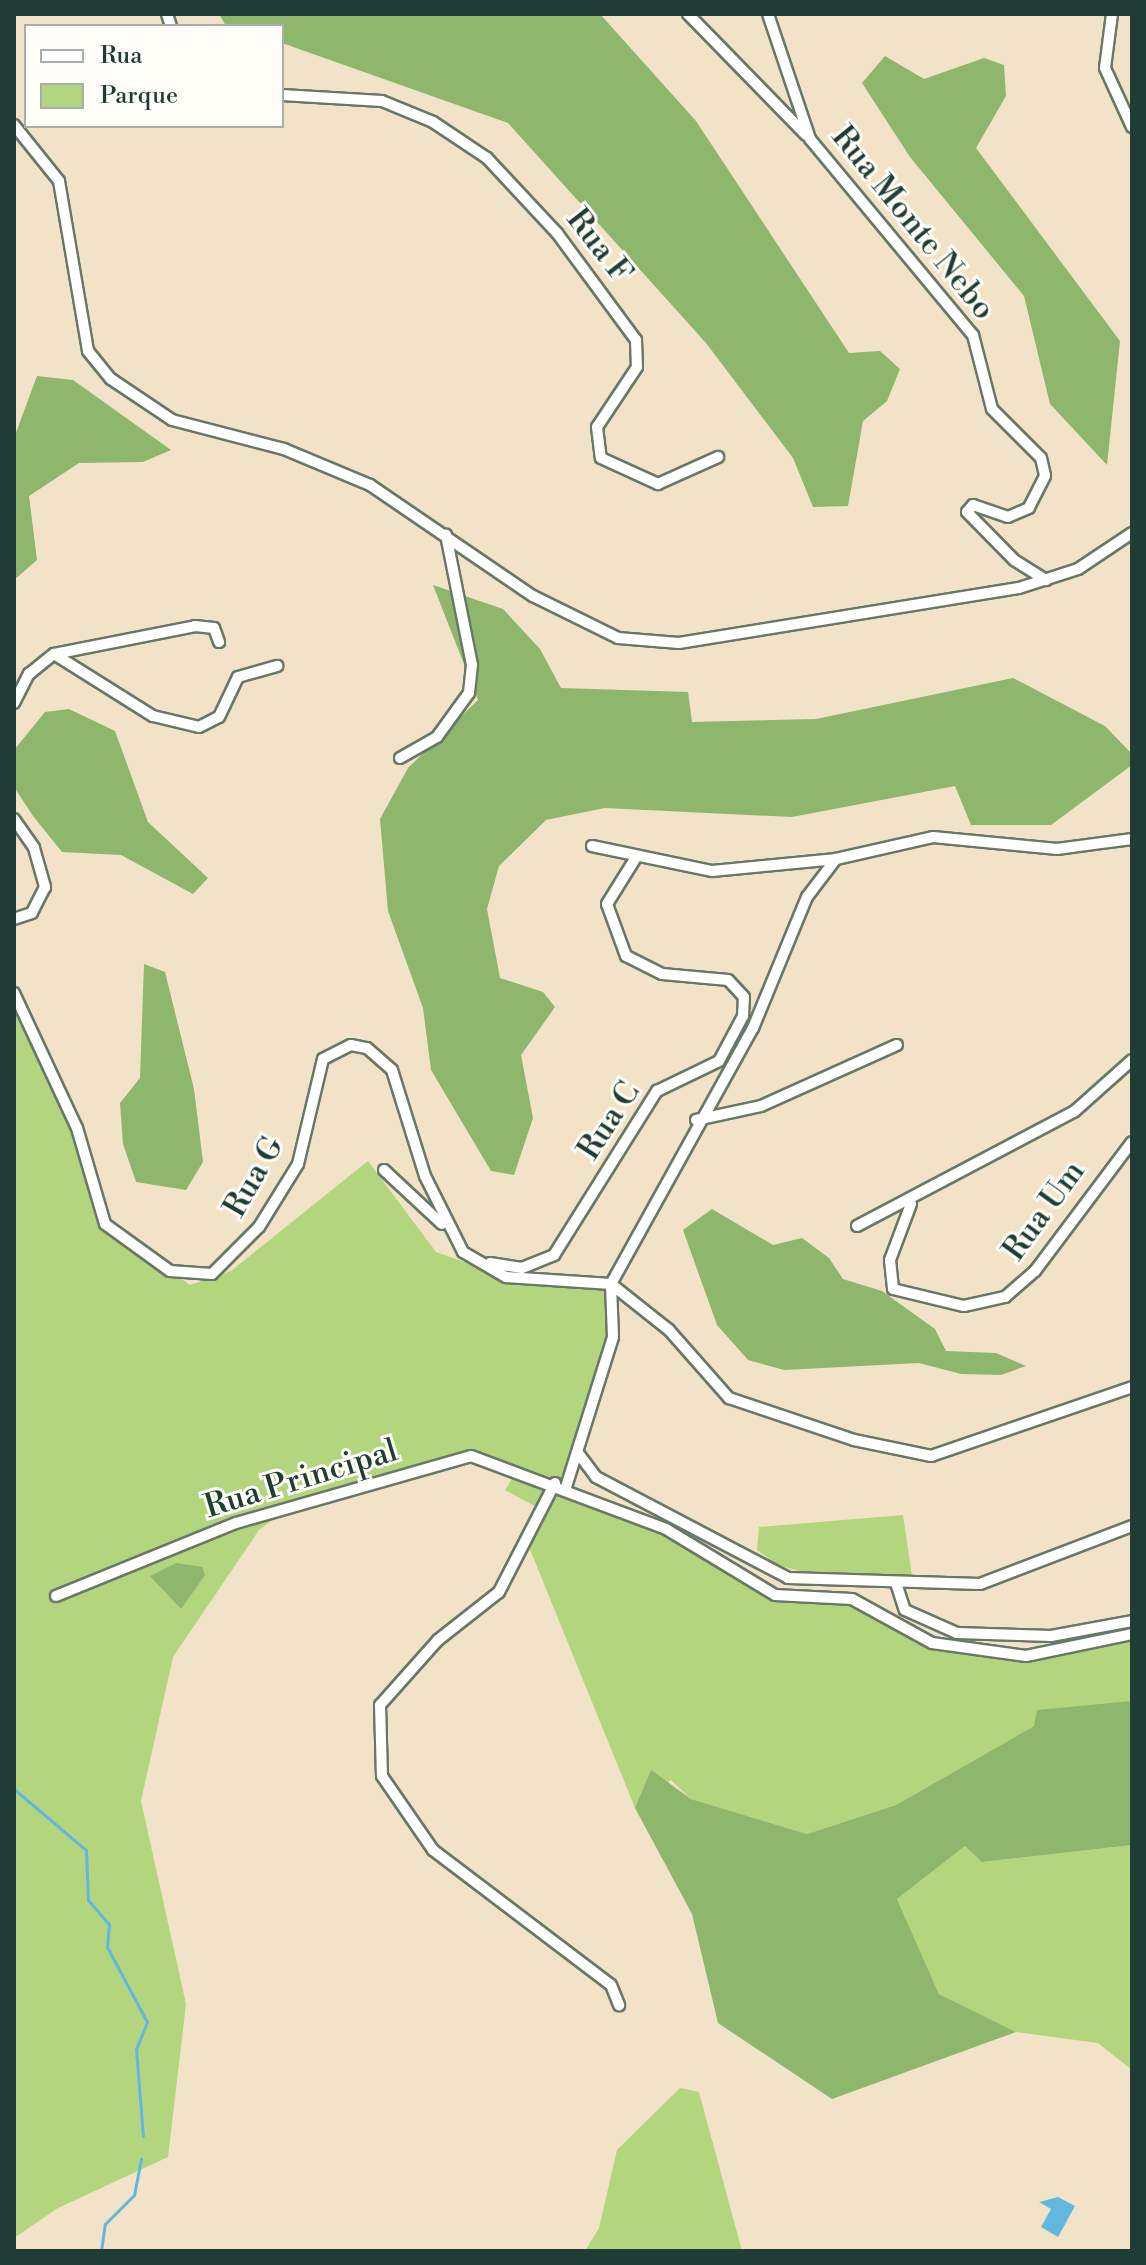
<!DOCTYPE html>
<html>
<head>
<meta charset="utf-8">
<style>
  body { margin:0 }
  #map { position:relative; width:1146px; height:2265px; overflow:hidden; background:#f2e3c8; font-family:"Libre Bodoni",serif }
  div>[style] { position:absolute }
  .green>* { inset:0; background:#b3d57d }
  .forest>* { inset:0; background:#8eb66c }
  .water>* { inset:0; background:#63b7df }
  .stream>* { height:3px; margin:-1.5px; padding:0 1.5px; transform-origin:1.5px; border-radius:1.5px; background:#63b7df }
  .roads { filter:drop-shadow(2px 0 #697768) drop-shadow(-2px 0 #697768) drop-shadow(0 2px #697768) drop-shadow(0 -2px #697768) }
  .minor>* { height:10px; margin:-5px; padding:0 5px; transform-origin:5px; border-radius:5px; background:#fff }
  span { translate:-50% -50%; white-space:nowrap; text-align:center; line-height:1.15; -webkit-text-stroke:6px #fdfcf7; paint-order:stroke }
  .street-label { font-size:32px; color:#1f3d34 }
  .frame { position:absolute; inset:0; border:16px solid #1f3d34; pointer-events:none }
  .legend { position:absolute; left:24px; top:24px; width:260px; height:104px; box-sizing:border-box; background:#fdfcf7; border:2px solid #a4b0a9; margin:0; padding:10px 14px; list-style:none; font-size:24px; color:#1f3d34 }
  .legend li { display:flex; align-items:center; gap:16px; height:40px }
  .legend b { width:40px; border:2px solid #a4b0a9 }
</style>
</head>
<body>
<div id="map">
  <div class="green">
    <i style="clip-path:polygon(14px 1002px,77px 1128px,105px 1224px,190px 1285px,231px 1271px,368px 1161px,436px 1252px,506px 1277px,611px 1284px,613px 1337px,566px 1487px,666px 1529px,775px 1595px,852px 1599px,932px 1643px,1026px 1656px,1132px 1634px,1132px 1701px,1034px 1726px,896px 1805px,807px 1834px,691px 1799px,671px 1780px,635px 1808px,527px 1542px,542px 1510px,505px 1490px,517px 1470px,471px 1456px,288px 1508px,259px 1530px,173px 1657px,141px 1801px,186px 2004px,168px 2157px,58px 2208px,14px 2238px)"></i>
    <i style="clip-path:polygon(903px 1515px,912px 1576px,828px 1579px,778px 1565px,757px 1550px,759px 1527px)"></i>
    <i style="clip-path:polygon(1132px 1845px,1132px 2070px,1098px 2043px,1016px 2032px,939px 1994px,897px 1899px,965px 1846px,983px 1862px)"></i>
    <i style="clip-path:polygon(680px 2088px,699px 2092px,742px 2251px,585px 2251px,599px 2228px,617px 2150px)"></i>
  </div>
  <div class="forest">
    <i style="clip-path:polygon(219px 14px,600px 14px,696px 121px,849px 353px,880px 351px,900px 369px,887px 401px,863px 421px,848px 506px,813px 507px,793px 458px,706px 343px,508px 123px,282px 43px,282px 26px,226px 26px)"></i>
    <i style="clip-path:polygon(885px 56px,924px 79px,984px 58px,1004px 65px,1006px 96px,976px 148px,1120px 341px,1107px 465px,1050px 404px,1024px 296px,910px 157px,862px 83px)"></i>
    <i style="clip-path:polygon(37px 376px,73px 380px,171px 450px,143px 462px,79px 463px,29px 496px,37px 560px,14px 580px,14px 438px)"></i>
    <i style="clip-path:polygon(433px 585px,503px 609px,540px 649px,561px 688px,688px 692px,692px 722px,816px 719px,1013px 678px,1105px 726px,1132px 754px,1132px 765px,1051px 825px,971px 825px,955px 786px,792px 817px,605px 808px,546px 820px,499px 866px,487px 909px,500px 978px,543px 992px,555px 1007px,521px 1055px,533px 1118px,514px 1175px,491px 1171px,431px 1070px,423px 1008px,388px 911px,380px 819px,408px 768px,478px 700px)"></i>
    <i style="clip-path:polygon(69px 709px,115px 731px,148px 822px,208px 878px,193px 894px,121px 855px,62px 852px,33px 816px,14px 787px,14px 750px,45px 712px)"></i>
    <i style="clip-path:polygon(144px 964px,165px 972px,194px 1089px,203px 1162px,186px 1190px,136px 1182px,123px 1144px,120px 1103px,140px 1078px)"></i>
    <i style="clip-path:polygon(712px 1209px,773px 1245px,802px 1238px,829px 1258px,843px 1279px,882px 1291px,935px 1329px,946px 1351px,996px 1353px,1026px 1366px,1001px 1375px,961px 1374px,919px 1363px,784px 1370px,748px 1360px,717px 1325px,683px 1230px)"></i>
    <i style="clip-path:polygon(176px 1563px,202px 1567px,205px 1575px,181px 1609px,150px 1576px)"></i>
    <i style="clip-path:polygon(1132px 1701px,1132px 1845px,982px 1862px,965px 1846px,897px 1899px,939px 1994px,1016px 2032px,832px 2099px,718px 2023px,692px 1914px,635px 1808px,651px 1770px,691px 1799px,807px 1834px,896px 1805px,1034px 1726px,1037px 1710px)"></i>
  </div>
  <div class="water">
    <i style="clip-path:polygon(1058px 2197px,1075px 2206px,1058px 2237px,1041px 2227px,1051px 2209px,1039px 2202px)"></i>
  </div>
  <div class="stream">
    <i style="left:14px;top:1789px;width:94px;rotate:40.3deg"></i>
    <i style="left:86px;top:1850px;width:50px;rotate:87.7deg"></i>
    <i style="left:88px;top:1900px;width:32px;rotate:49deg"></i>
    <i style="left:109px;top:1924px;width:23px;rotate:95deg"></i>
    <i style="left:107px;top:1947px;width:85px;rotate:61.9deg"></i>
    <i style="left:147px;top:2022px;width:29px;rotate:112deg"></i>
    <i style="left:136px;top:2049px;width:87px;rotate:85.4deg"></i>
    <i style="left:101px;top:2251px;width:27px;rotate:-82deg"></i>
    <i style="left:105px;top:2224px;width:41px;rotate:-45deg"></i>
    <i style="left:134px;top:2195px;width:37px;rotate:-79deg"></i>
  </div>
  <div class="roads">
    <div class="minor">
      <i style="left:167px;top:14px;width:13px;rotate:72deg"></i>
      <i style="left:688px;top:14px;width:169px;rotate:45.7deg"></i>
      <i style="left:768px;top:14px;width:132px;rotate:71.4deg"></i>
      <i style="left:810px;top:139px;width:255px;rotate:50.3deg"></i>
      <i style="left:973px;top:335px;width:76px;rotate:75.6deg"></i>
      <i style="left:992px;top:409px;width:69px;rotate:45deg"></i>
      <i style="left:1041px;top:458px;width:18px;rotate:77deg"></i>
      <i style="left:1045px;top:476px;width:36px;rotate:117deg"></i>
      <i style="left:1029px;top:508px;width:23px;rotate:157deg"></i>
      <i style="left:1008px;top:517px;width:37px;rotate:-161deg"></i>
      <i style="left:973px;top:505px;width:9px;rotate:131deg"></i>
      <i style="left:967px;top:512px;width:67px;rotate:45.6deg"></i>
      <i style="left:1014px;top:560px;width:38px;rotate:32deg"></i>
      <i style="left:1112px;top:14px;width:54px;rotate:97.4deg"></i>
      <i style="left:1105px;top:68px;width:65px;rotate:65.4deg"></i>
      <i style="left:282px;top:95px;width:100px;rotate:3.4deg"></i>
      <i style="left:382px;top:101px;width:55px;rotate:22.4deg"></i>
      <i style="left:433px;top:122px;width:65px;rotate:33.7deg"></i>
      <i style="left:487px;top:158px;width:103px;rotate:47deg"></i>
      <i style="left:557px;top:233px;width:133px;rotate:53.6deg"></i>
      <i style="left:636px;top:340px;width:27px;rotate:88deg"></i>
      <i style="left:637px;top:367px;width:72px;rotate:123.7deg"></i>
      <i style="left:597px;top:427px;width:31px;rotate:83deg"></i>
      <i style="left:601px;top:458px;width:63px;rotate:24.5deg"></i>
      <i style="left:658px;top:484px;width:66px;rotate:-24.2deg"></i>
      <i style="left:14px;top:125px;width:72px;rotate:51.2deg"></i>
      <i style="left:59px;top:181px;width:172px;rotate:80.3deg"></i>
      <i style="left:88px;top:351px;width:36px;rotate:51deg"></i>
      <i style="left:111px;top:379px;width:73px;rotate:33.9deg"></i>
      <i style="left:172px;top:420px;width:116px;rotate:14.5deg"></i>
      <i style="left:284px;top:449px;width:93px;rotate:22.7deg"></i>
      <i style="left:370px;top:485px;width:197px;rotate:34.3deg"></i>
      <i style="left:533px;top:596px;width:95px;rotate:26.3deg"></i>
      <i style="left:618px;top:638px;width:61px;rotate:4.7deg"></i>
      <i style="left:679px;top:643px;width:344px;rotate:-9.2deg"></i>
      <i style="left:1019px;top:588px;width:62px;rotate:-17.9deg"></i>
      <i style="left:1078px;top:569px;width:65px;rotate:-33.7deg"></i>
      <i style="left:54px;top:654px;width:144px;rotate:-11.2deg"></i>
      <i style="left:195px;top:626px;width:19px;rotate:6deg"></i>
      <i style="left:214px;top:628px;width:15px;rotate:70deg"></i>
      <i style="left:14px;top:703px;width:33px;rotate:-63deg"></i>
      <i style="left:29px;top:674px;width:32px;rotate:-39deg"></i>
      <i style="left:54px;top:654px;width:117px;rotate:32.1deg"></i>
      <i style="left:153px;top:716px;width:47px;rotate:13.4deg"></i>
      <i style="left:199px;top:727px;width:22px;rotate:-27deg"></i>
      <i style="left:219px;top:717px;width:44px;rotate:-64.6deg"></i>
      <i style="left:238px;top:677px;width:41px;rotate:-15.8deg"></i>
      <i style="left:400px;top:758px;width:43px;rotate:-29.6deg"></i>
      <i style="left:437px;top:737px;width:54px;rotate:-54deg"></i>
      <i style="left:469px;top:693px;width:28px;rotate:-84deg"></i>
      <i style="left:472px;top:665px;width:133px;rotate:-101.3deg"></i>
      <i style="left:14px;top:819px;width:35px;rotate:55deg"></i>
      <i style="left:34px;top:848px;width:41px;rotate:74.2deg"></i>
      <i style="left:45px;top:887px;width:29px;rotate:117deg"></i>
      <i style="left:32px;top:913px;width:19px;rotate:162deg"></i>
      <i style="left:592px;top:846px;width:123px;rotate:11.8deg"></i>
      <i style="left:712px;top:871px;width:125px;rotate:-5.5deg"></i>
      <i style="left:836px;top:859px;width:99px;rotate:-12.8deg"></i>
      <i style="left:933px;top:837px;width:125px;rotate:5.5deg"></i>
      <i style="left:1057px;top:849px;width:76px;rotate:-7.6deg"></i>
      <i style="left:14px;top:993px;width:149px;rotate:65deg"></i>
      <i style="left:77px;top:1128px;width:100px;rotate:73.7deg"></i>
      <i style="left:105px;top:1224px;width:80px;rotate:35.9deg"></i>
      <i style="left:170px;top:1271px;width:42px;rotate:4.1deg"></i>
      <i style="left:212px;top:1274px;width:66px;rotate:-45deg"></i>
      <i style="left:259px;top:1227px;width:74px;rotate:-58.2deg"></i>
      <i style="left:298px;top:1164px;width:108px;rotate:-76.6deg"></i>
      <i style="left:323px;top:1059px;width:31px;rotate:-27deg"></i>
      <i style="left:351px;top:1045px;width:16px;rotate:11deg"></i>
      <i style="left:367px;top:1048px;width:33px;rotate:41deg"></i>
      <i style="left:392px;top:1070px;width:111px;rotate:72.7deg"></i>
      <i style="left:425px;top:1176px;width:85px;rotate:63.4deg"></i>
      <i style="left:463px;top:1252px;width:50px;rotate:30.2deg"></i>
      <i style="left:506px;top:1277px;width:105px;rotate:3.8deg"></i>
      <i style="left:611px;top:1284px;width:74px;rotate:38.4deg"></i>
      <i style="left:669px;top:1330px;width:91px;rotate:48.6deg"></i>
      <i style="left:729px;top:1398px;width:132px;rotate:18.6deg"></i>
      <i style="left:854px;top:1440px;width:79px;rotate:11.7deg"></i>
      <i style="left:931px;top:1456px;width:213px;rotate:-18.9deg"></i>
      <i style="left:696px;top:1120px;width:66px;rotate:-12.2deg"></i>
      <i style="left:761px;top:1106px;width:149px;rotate:-24.2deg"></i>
      <i style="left:384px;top:1170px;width:79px;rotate:43deg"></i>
      <i style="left:911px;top:1204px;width:60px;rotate:110.6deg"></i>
      <i style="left:890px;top:1260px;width:29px;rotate:84deg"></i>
      <i style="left:893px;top:1289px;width:73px;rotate:13.5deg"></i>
      <i style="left:964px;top:1306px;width:42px;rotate:-12.4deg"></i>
      <i style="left:1005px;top:1297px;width:40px;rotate:-41deg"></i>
      <i style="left:1035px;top:1271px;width:161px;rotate:-53.1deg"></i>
      <i style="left:857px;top:1226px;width:246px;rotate:-27.8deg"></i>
      <i style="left:1075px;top:1111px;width:76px;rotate:-41.8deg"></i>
      <i style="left:490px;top:1263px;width:32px;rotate:9deg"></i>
      <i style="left:522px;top:1268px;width:35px;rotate:-22deg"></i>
      <i style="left:554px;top:1255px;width:194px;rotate:-57.9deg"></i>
      <i style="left:657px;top:1091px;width:69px;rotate:-25.8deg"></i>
      <i style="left:719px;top:1061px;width:51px;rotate:-61.9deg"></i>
      <i style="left:743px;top:1016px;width:19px;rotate:-87deg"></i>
      <i style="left:744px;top:997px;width:23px;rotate:-133deg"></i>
      <i style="left:728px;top:980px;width:66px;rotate:-174.8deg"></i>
      <i style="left:662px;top:974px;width:40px;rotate:-153.4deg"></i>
      <i style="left:626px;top:956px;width:55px;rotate:-110.1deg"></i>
      <i style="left:607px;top:904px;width:53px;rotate:-58.1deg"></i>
      <i style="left:578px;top:1453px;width:30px;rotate:53deg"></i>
      <i style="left:596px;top:1477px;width:217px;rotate:27.7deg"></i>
      <i style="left:788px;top:1578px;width:192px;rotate:1.8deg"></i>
      <i style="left:980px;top:1584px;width:163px;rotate:-20.9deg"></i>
      <i style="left:555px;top:1483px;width:123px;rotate:117.2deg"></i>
      <i style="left:499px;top:1592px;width:78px;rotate:141.8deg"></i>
      <i style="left:438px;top:1640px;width:87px;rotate:131.7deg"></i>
      <i style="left:380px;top:1705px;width:71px;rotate:88.4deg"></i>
      <i style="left:382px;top:1776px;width:90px;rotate:55.4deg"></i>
      <i style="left:433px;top:1850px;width:223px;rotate:37.2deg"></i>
      <i style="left:611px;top:1985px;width:22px;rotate:68deg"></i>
      <i style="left:566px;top:1487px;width:157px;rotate:-72.6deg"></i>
      <i style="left:613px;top:1337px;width:53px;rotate:-92.2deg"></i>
      <i style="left:611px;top:1284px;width:293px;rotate:-61deg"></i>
      <i style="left:753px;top:1028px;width:142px;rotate:-67.6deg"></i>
      <i style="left:807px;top:897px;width:48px;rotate:-52.7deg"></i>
      <i style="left:896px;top:1583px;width:28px;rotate:72deg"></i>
      <i style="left:905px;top:1610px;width:57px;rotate:23.9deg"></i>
      <i style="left:957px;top:1633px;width:94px;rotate:1.8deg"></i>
      <i style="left:1051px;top:1636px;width:82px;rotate:-10.5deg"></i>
      <i style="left:56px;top:1596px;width:194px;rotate:-22.1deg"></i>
      <i style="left:236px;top:1523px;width:244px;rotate:-15.9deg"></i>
      <i style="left:471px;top:1456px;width:208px;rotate:20.5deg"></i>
      <i style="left:666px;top:1529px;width:127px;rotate:31.2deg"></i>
      <i style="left:775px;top:1595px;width:77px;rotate:3deg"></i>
      <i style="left:852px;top:1599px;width:91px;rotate:28.8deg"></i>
      <i style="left:932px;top:1643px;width:95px;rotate:7.9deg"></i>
      <i style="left:1026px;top:1656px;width:108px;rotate:-11.7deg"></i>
    </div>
  </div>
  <div class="street-label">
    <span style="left:913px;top:223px;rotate:51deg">Rua Monte Nebo</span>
    <span style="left:599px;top:246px;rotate:52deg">Rua F</span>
    <span style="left:609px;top:1121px;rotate:-57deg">Rua C</span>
    <span style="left:254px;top:1177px;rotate:-60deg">Rua G</span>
    <span style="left:1044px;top:1211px;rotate:-54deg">Rua Um</span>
    <span style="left:301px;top:1479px;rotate:-17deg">Rua Principal</span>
  </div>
  <div class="frame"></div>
  <ul class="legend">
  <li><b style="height:10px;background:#fff"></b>Rua</li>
  <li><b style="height:22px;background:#b3d57d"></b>Parque</li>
  </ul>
</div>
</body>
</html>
